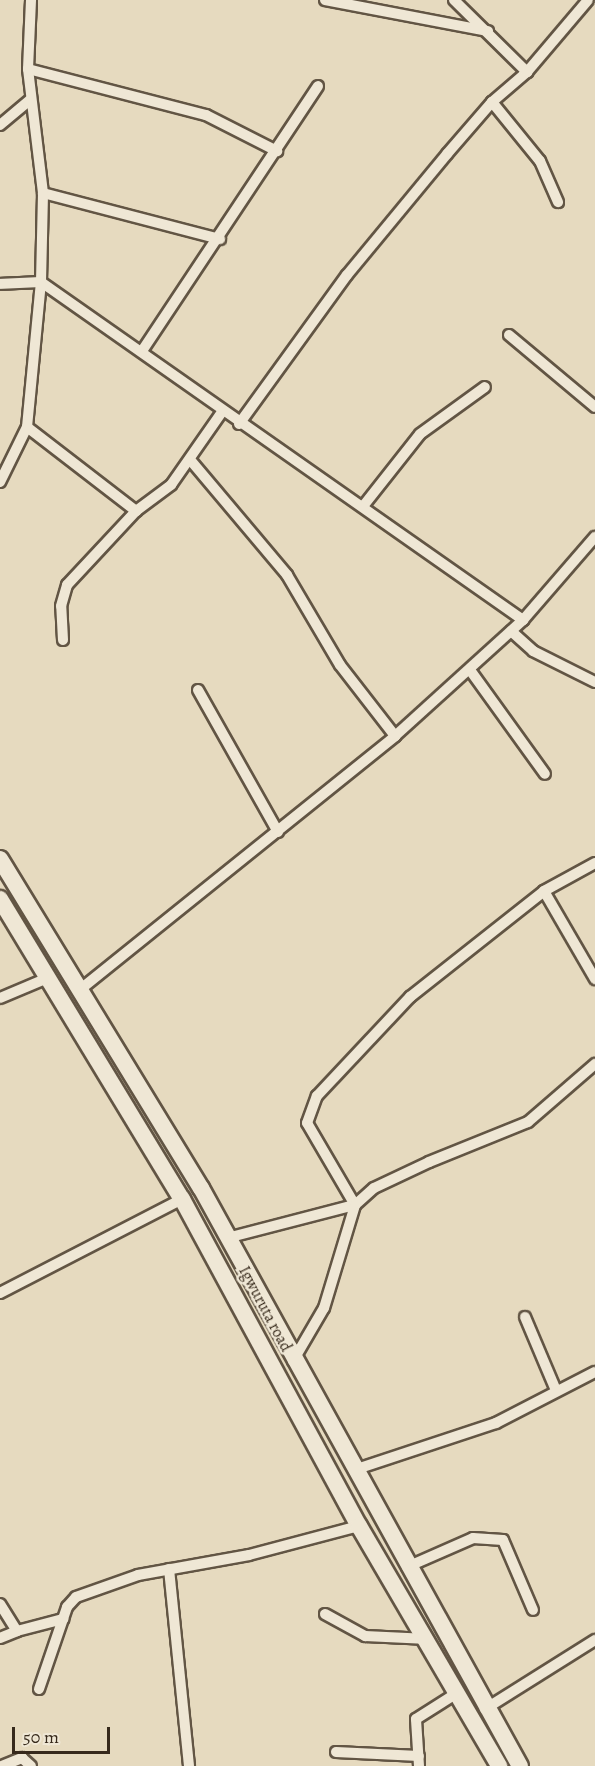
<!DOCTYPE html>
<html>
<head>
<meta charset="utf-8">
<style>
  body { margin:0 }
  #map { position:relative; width:595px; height:1766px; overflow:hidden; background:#e6dabf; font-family:Alegreya,serif }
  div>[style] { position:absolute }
  .roads { filter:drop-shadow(2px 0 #625544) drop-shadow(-2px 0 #625544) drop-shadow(0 2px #625544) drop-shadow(0 -2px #625544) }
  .street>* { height:10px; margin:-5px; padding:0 5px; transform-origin:5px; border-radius:5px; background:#efe7d5 }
  .secondary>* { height:16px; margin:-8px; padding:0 8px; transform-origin:8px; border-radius:8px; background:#efe7d5 }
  span { translate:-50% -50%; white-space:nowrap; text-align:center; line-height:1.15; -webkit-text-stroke:5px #efe7d5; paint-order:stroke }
  .street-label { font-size:16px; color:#36291b }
  .scale { position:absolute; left:12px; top:1727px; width:98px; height:27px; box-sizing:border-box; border:3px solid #36291b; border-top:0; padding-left:8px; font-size:18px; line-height:21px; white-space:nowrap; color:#36291b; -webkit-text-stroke:4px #efe7d5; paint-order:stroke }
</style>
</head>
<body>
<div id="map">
  <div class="roads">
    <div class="street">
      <i style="left:325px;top:0;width:166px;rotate:10.8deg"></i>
      <i style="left:454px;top:0;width:103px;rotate:44.6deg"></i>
      <i style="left:28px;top:69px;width:184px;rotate:14.5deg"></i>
      <i style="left:206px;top:115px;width:80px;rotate:26.9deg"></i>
      <i style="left:492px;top:102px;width:76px;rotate:50.9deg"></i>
      <i style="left:540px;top:161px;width:45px;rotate:66.3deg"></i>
      <i style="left:0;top:125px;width:38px;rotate:-40deg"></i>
      <i style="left:43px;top:193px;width:183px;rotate:14.6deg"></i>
      <i style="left:0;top:284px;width:41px;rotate:-2.8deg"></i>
      <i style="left:41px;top:282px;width:589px;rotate:35.04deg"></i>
      <i style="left:509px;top:335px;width:112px;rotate:39.9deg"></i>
      <i style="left:142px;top:351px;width:318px;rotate:-56.4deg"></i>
      <i style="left:239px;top:424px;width:184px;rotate:-54.1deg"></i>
      <i style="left:347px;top:275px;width:157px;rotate:-50.4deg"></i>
      <i style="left:447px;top:154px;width:69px;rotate:-49.1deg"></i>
      <i style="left:492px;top:102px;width:46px;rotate:-40.6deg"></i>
      <i style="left:527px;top:72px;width:94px;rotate:-49.7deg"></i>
      <i style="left:27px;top:427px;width:138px;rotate:37.6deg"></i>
      <i style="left:192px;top:462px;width:148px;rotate:49.9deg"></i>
      <i style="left:287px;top:575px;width:104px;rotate:59.5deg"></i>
      <i style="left:340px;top:665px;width:90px;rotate:52.2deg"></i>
      <i style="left:0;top:482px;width:61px;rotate:-63.9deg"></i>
      <i style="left:27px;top:427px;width:146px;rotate:-84.5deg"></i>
      <i style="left:41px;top:282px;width:89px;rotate:-88.7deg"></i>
      <i style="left:43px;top:193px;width:125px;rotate:-96.9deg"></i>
      <i style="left:28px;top:69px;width:69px;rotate:-87.5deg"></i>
      <i style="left:364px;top:505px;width:90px;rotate:-51.7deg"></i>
      <i style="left:420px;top:434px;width:80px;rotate:-35.9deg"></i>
      <i style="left:511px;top:631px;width:30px;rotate:42deg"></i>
      <i style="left:533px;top:651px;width:69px;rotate:26.6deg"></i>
      <i style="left:63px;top:640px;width:34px;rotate:-93deg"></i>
      <i style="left:61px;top:606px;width:22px;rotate:-74deg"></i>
      <i style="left:67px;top:585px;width:101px;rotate:-47deg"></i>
      <i style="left:136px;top:511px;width:44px;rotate:-36.6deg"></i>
      <i style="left:171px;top:485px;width:89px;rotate:-55.1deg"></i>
      <i style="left:470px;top:670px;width:128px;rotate:54.2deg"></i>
      <i style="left:198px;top:690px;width:163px;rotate:60.6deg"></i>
      <i style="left:544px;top:891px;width:102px;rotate:59.9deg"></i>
      <i style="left:82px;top:988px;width:402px;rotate:-38.8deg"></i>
      <i style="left:395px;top:736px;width:173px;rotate:-42.2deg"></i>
      <i style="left:523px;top:620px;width:110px;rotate:-49.1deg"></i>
      <i style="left:0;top:998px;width:54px;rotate:-22.8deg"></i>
      <i style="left:227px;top:1238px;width:132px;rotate:-14.5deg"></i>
      <i style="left:355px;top:1205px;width:95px;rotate:-120.3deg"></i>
      <i style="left:307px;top:1123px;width:29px;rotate:-70deg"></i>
      <i style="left:317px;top:1096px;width:136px;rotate:-46.8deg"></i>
      <i style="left:410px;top:997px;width:171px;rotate:-38.3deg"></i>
      <i style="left:544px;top:891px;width:58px;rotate:-28.8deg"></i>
      <i style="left:0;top:1293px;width:205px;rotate:-27.3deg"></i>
      <i style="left:525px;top:1317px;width:77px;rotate:67.1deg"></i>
      <i style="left:293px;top:1361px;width:61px;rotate:-59.7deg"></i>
      <i style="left:324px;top:1308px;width:108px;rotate:-73.2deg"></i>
      <i style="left:355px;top:1205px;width:25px;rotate:-42deg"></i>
      <i style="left:374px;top:1188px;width:61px;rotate:-25.3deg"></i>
      <i style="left:429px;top:1162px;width:107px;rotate:-22deg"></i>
      <i style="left:528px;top:1122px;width:89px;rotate:-40.9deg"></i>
      <i style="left:354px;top:1470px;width:150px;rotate:-18.3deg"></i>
      <i style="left:496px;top:1423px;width:111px;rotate:-27.3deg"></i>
      <i style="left:407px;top:1567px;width:72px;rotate:-23.7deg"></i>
      <i style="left:473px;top:1538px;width:30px;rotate:4deg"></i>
      <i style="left:503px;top:1540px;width:76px;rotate:66.8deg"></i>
      <i style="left:169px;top:1569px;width:198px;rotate:84.2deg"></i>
      <i style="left:0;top:1604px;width:32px;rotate:58deg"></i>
      <i style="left:17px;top:1631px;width:48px;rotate:-14.6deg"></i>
      <i style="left:325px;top:1614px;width:46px;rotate:28.8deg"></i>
      <i style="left:365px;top:1636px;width:63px;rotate:2.7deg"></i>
      <i style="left:0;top:1638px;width:18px;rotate:-22deg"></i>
      <i style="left:39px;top:1689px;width:87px;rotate:-71.1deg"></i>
      <i style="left:67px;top:1607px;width:13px;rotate:-48deg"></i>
      <i style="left:76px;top:1597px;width:66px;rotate:-19.5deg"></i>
      <i style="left:138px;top:1575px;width:113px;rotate:-10.2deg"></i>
      <i style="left:249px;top:1555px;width:114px;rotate:-14.8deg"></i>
      <i style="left:485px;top:1709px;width:130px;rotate:-32.1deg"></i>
      <i style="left:336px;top:1752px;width:83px;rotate:2.8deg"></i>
      <i style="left:2px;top:1766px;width:22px;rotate:-22deg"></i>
      <i style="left:22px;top:1758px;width:12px;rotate:42deg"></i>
      <i style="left:419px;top:1766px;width:47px;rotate:-93.7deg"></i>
      <i style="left:416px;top:1719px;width:49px;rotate:-32.4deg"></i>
    </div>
    <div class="secondary">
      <i style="left:0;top:859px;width:386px;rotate:58.6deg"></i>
      <i style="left:201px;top:1188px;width:660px;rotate:61.11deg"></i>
      <i style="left:0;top:899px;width:351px;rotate:58.8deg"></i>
      <i style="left:182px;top:1199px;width:372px;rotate:61.6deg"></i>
      <i style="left:359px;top:1526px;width:278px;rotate:59.7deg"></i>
    </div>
  </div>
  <div class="street-label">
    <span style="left:265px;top:1309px;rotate:62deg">Igwuruta road</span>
  </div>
  <div class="scale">50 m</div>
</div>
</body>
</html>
